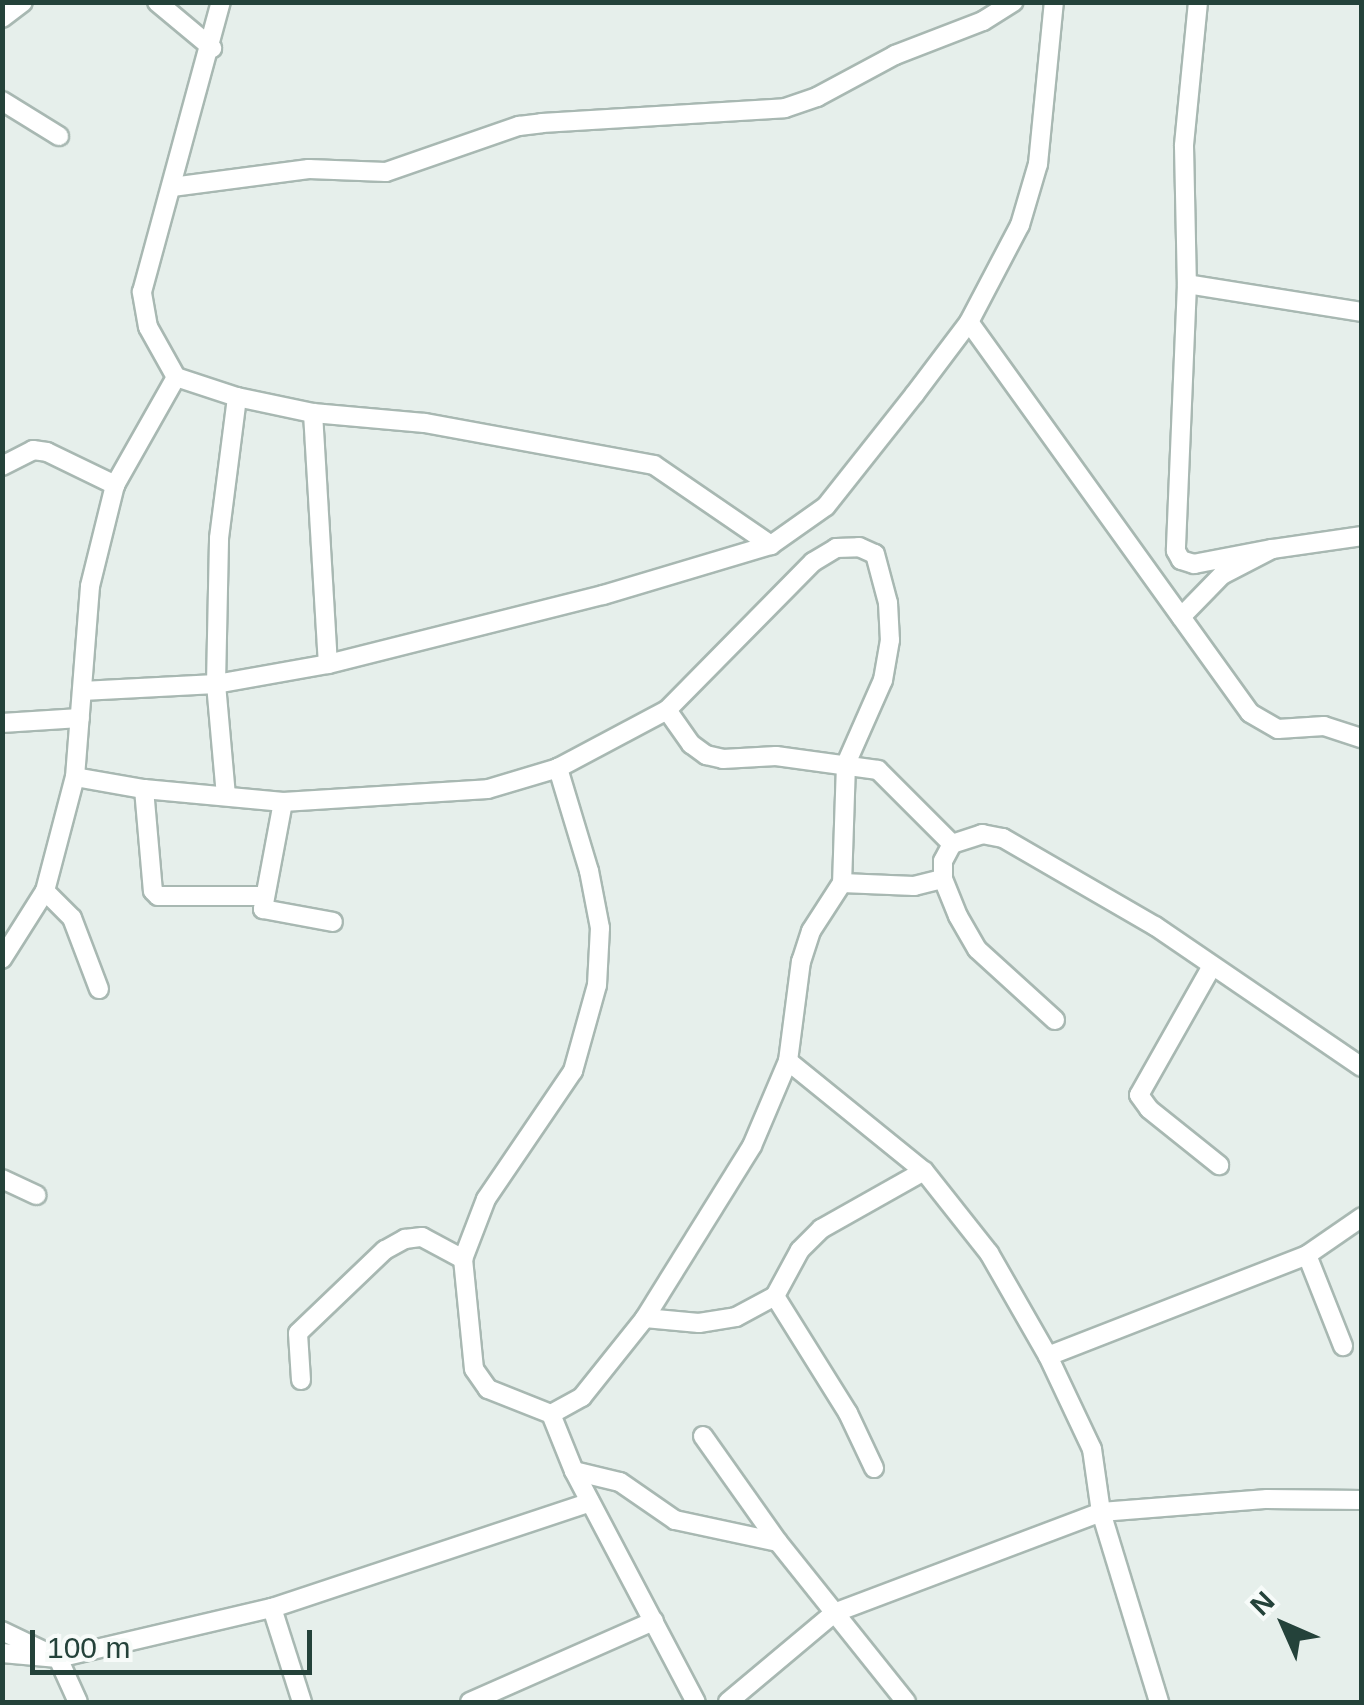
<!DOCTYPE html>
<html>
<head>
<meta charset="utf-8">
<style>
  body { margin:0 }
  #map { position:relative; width:1364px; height:1705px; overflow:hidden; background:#e6efeb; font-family:Arial,sans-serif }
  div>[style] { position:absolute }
  .roads { filter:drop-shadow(2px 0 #a8b8b2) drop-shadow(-2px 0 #a8b8b2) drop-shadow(0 2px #a8b8b2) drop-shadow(0 -2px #a8b8b2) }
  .minor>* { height:18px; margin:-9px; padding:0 9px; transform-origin:9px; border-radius:9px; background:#fff }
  span { translate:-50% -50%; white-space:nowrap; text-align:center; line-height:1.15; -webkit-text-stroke:8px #f7fbf9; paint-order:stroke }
  .frame { position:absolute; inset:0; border:5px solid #24423a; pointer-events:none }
  .north { position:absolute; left:1234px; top:1575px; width:100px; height:100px; -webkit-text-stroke:8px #f7fbf9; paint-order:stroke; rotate:315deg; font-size:28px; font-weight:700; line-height:40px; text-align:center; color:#24423a }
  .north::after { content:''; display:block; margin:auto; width:35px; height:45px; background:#24423a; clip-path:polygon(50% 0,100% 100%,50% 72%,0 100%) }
  .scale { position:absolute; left:30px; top:1630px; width:282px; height:45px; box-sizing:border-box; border:5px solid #24423a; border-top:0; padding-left:12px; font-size:30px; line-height:35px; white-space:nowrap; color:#24423a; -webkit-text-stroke:8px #f7fbf9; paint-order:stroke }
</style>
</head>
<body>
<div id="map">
  <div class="roads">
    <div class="minor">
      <i style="left:157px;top:2px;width:72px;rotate:39.9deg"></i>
      <i style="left:1198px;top:2px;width:145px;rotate:95.6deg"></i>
      <i style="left:1184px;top:146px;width:138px;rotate:88.8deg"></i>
      <i style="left:1187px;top:284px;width:267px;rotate:92.4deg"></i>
      <i style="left:1176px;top:551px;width:10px;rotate:61deg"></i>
      <i style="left:1181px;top:560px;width:14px;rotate:17deg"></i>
      <i style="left:1194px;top:564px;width:79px;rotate:-10.9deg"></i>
      <i style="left:2px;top:18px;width:26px;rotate:-37deg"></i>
      <i style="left:2px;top:101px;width:67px;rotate:31.6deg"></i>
      <i style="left:172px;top:187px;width:138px;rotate:-7.5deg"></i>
      <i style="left:309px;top:169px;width:77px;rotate:2.2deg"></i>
      <i style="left:386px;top:172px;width:141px;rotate:-19.1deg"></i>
      <i style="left:519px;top:126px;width:23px;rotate:-7deg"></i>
      <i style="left:542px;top:123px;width:243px;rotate:-3.5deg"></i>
      <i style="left:785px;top:108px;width:34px;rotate:-19deg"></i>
      <i style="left:817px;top:97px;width:89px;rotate:-28.3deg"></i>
      <i style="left:895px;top:55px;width:94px;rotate:-21.1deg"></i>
      <i style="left:983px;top:21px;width:36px;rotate:-32deg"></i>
      <i style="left:1187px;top:284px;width:177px;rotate:9.1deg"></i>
      <i style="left:969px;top:322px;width:481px;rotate:54.3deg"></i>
      <i style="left:1250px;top:713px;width:32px;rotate:30deg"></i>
      <i style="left:1278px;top:729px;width:46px;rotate:-3.7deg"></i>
      <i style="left:1324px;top:726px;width:40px;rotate:18deg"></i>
      <i style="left:176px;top:377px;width:64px;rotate:18.2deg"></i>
      <i style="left:237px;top:397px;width:78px;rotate:11.9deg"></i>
      <i style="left:313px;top:413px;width:112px;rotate:5.1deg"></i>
      <i style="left:425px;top:423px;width:233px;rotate:10.4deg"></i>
      <i style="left:654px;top:465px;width:142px;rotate:34.4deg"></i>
      <i style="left:771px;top:545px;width:67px;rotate:-35.3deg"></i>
      <i style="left:826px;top:506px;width:142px;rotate:-51.6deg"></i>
      <i style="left:914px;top:395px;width:91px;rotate:-53deg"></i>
      <i style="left:969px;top:322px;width:110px;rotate:-62.3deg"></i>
      <i style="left:1020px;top:225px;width:64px;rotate:-73.6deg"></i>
      <i style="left:1038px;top:164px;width:163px;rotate:-84.4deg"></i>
      <i style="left:313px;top:413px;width:251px;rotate:86.6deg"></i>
      <i style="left:2px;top:466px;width:35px;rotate:-27deg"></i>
      <i style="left:33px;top:450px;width:14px;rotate:8deg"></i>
      <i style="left:47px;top:452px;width:76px;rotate:25.9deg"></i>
      <i style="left:1181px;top:617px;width:59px;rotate:-45.7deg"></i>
      <i style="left:1222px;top:575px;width:56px;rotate:-27.5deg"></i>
      <i style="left:1272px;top:549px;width:91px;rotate:-8.2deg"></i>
      <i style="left:82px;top:691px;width:134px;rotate:-3deg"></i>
      <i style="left:216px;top:684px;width:114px;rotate:-10.1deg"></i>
      <i style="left:328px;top:664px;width:284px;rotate:-14.1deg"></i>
      <i style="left:603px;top:595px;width:175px;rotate:-16.6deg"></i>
      <i style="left:667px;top:710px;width:42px;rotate:54.8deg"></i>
      <i style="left:691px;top:744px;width:19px;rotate:36deg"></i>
      <i style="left:706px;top:755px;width:17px;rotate:13deg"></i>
      <i style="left:723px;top:759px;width:53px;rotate:-3.2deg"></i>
      <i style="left:776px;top:756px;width:103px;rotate:7.8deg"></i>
      <i style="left:878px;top:770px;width:105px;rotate:45deg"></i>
      <i style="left:2px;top:723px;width:78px;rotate:-3.7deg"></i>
      <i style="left:75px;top:777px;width:70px;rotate:9.9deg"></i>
      <i style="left:144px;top:789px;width:140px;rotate:5.3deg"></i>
      <i style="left:283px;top:802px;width:205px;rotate:-3.6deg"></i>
      <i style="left:488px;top:789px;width:73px;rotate:-16.7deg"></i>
      <i style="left:558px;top:768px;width:123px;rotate:-28deg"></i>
      <i style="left:667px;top:710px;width:208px;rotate:-45.4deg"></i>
      <i style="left:813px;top:562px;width:27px;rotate:-31deg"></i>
      <i style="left:836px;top:548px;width:23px;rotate:-2deg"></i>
      <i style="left:859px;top:547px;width:17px;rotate:24deg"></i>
      <i style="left:875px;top:554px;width:51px;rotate:75.1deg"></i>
      <i style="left:888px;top:603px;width:37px;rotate:87deg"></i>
      <i style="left:890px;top:640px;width:41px;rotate:99.9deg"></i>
      <i style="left:883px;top:680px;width:92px;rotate:113.8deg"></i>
      <i style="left:846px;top:764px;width:119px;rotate:91.9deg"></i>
      <i style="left:842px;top:883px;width:57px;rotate:122.9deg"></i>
      <i style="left:811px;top:931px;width:32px;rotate:108deg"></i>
      <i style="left:801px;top:961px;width:101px;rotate:97.4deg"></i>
      <i style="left:788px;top:1061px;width:92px;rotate:113deg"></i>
      <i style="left:752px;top:1146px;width:203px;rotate:121.9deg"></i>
      <i style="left:645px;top:1318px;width:101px;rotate:128.6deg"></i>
      <i style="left:582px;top:1397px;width:35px;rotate:151deg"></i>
      <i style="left:551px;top:1414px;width:61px;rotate:68deg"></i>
      <i style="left:574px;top:1471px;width:261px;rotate:62.2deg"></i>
      <i style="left:144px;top:789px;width:102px;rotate:85deg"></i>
      <i style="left:153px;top:891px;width:7px;rotate:45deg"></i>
      <i style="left:158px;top:896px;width:107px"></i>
      <i style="left:226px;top:796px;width:112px;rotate:-95.1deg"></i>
      <i style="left:216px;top:684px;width:146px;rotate:-88.8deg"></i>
      <i style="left:219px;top:538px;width:142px;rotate:-82.7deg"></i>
      <i style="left:283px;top:802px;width:109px;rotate:100.6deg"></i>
      <i style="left:263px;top:909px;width:71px;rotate:10.5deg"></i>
      <i style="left:842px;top:883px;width:72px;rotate:2.4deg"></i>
      <i style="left:914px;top:886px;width:30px;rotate:-14deg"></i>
      <i style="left:45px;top:891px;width:38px;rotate:45deg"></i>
      <i style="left:72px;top:918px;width:76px;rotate:69.2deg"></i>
      <i style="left:2px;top:959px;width:80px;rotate:-57.7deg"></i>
      <i style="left:45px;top:891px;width:118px;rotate:-75.3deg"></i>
      <i style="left:75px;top:777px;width:192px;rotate:-85.5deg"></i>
      <i style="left:90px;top:586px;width:104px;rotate:-76.1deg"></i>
      <i style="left:115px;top:485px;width:124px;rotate:-60.5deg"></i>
      <i style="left:176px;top:377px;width:57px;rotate:-119.2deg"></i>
      <i style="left:148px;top:327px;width:36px;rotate:-100deg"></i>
      <i style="left:142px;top:292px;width:301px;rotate:-74.8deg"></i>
      <i style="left:1212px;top:966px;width:148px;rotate:119.5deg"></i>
      <i style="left:1139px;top:1095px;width:17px;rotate:54deg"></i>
      <i style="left:1149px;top:1109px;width:90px;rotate:38.7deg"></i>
      <i style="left:1055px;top:1020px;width:105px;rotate:-137.7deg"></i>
      <i style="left:977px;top:949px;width:38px;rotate:-120deg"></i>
      <i style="left:958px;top:916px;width:40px;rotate:-112deg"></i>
      <i style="left:943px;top:879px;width:18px;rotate:-90deg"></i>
      <i style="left:943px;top:861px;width:19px;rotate:-62deg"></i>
      <i style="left:952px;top:844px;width:32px;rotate:-18deg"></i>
      <i style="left:982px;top:834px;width:21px;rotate:11deg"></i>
      <i style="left:1003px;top:838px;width:176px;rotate:30.1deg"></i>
      <i style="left:1155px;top:926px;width:250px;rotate:34.3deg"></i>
      <i style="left:788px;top:1061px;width:175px;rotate:39deg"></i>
      <i style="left:924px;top:1171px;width:105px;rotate:51.6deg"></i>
      <i style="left:989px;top:1253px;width:119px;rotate:60.2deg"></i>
      <i style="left:1048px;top:1356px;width:103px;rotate:64.7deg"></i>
      <i style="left:1092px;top:1449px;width:64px;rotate:81.9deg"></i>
      <i style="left:1101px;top:1512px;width:199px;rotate:73deg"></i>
      <i style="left:2px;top:1179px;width:38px;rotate:25deg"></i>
      <i style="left:1307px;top:1255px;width:98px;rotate:68.4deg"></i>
      <i style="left:645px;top:1318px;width:54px;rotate:5.3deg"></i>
      <i style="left:699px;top:1323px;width:37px;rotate:-9deg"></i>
      <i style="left:736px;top:1317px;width:44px;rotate:-28.3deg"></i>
      <i style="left:1048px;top:1356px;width:278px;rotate:-21.3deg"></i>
      <i style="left:1307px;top:1255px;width:67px;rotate:-34.6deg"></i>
      <i style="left:301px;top:1380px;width:47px;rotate:-93.7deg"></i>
      <i style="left:298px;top:1333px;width:120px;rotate:-43.7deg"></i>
      <i style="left:385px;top:1250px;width:23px;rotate:-29deg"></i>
      <i style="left:405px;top:1239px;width:17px;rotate:-7deg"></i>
      <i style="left:422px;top:1237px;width:47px;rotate:28.2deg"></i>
      <i style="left:551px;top:1414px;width:68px;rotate:-158.4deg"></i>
      <i style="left:488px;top:1389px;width:24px;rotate:-125deg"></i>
      <i style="left:474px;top:1369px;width:111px;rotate:-95.7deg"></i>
      <i style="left:463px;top:1259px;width:64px;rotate:-69deg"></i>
      <i style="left:486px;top:1199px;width:155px;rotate:-55.8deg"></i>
      <i style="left:573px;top:1071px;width:89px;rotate:-74.4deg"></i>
      <i style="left:597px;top:985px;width:57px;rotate:-87deg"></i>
      <i style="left:600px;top:928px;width:58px;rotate:-100.9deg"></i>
      <i style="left:589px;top:871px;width:108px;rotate:-106.8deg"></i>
      <i style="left:703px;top:1436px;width:130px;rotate:54.7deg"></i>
      <i style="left:874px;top:1468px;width:61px;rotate:-115.3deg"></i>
      <i style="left:848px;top:1413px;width:138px;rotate:-122deg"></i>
      <i style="left:775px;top:1296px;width:52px;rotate:-61.5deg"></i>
      <i style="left:800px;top:1250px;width:30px;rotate:-45deg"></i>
      <i style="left:821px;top:1229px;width:118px;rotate:-29.4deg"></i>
      <i style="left:574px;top:1471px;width:47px;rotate:13.4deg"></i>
      <i style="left:620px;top:1482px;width:67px;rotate:34.6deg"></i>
      <i style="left:675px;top:1520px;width:105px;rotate:12.1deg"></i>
      <i style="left:778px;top:1542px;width:205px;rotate:51.3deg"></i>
      <i style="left:272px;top:1608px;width:99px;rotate:72.3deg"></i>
      <i style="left:2px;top:1631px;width:62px;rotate:25.7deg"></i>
      <i style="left:58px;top:1658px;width:48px;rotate:65.6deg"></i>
      <i style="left:2px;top:1653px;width:56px;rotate:5.1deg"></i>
      <i style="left:58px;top:1658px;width:220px;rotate:-13.2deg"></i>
      <i style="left:272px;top:1608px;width:335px;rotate:-18.4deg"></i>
      <i style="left:470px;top:1702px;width:201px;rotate:-23.8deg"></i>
      <i style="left:728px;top:1702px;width:138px;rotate:-40deg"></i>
      <i style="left:834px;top:1613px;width:285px;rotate:-20.7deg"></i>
      <i style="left:1101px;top:1512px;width:167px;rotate:-4.5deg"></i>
      <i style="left:1267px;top:1499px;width:95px;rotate:0.6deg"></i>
    </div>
  </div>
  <div class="frame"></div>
  <div class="north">N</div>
  <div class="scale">100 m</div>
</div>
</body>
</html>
